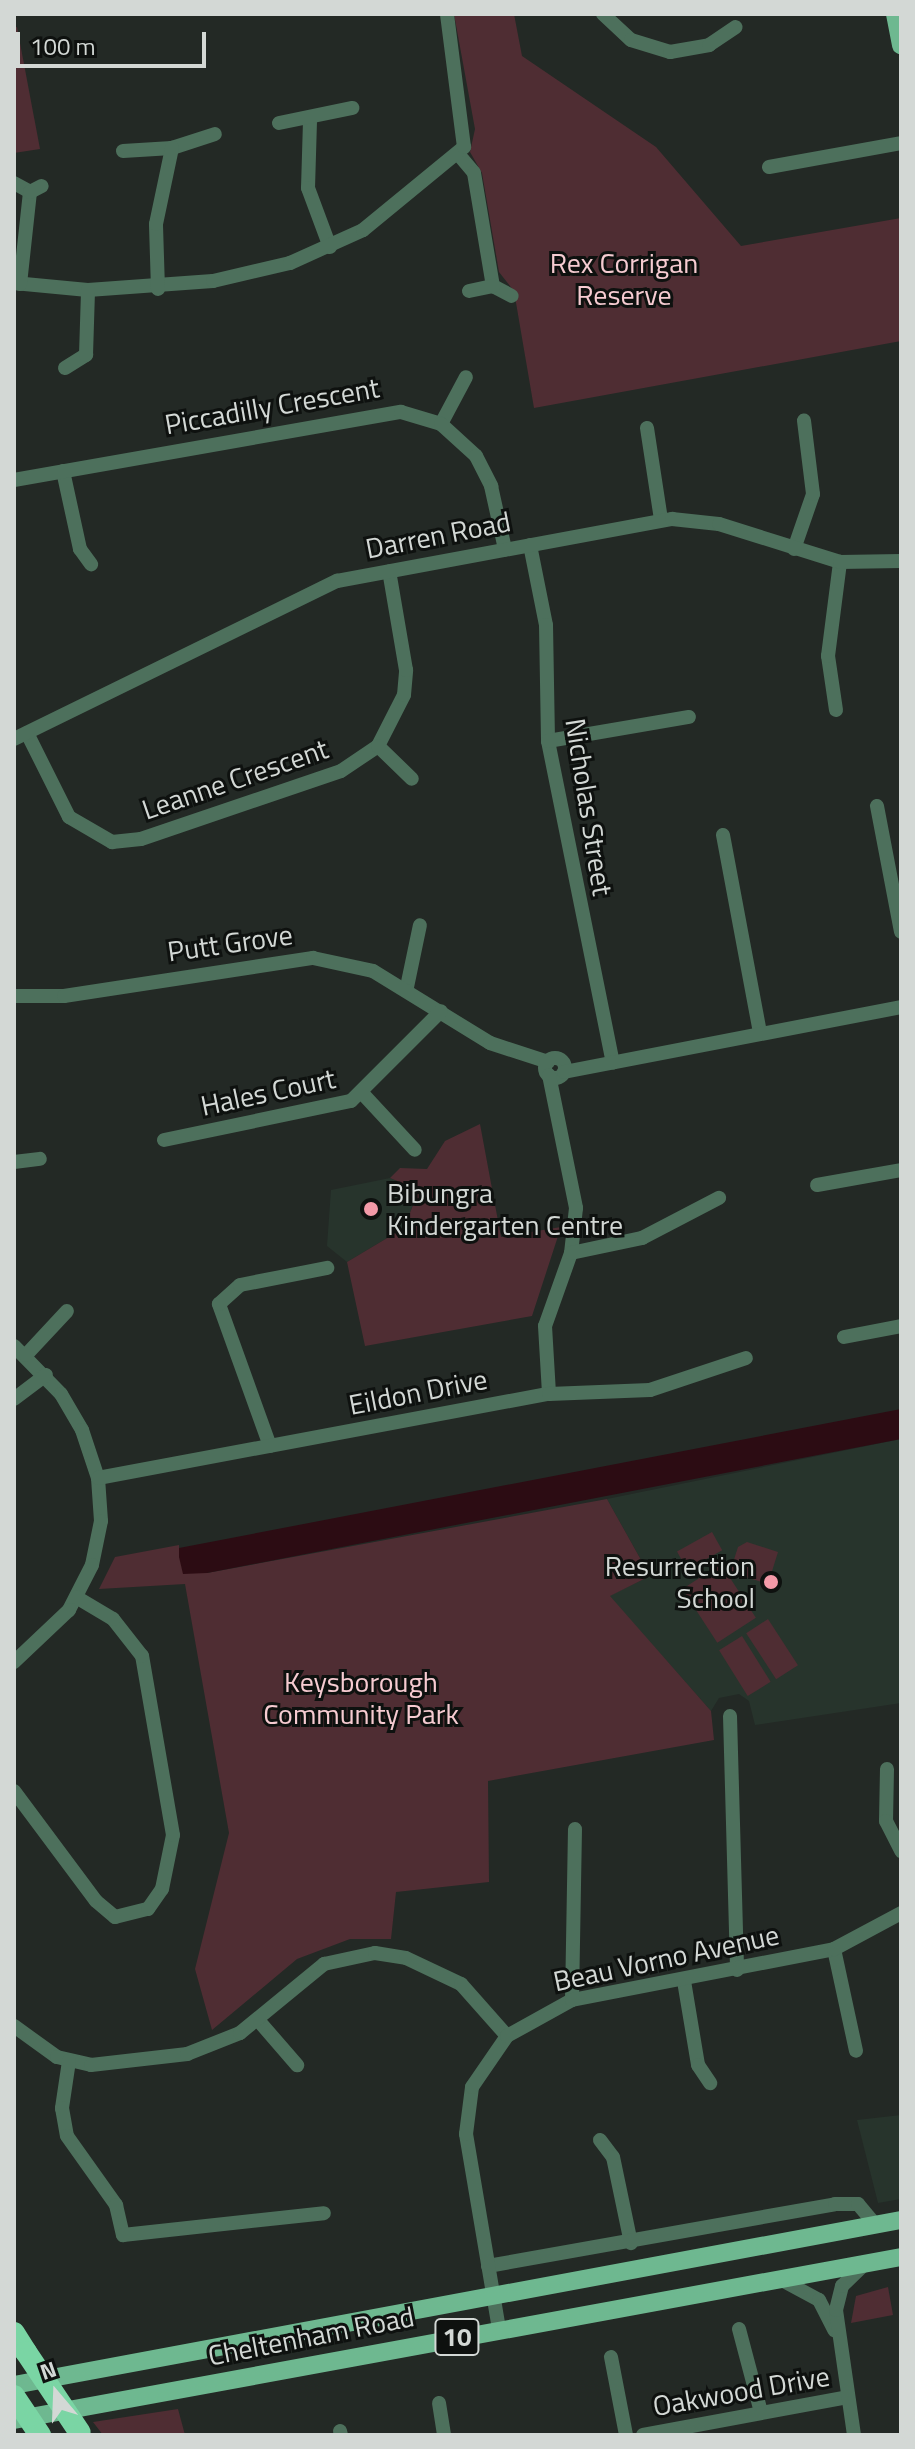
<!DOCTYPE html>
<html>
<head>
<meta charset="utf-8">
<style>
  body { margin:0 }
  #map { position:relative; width:915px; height:2449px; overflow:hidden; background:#232925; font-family:"Titillium Web",sans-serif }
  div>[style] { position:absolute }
  .built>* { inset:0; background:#27342c }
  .green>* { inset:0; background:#4f2d33; transform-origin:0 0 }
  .water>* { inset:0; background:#2c0c13 }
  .minor>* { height:14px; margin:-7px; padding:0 7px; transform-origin:7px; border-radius:7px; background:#4d705c }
  .minor>.ring { margin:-7px; padding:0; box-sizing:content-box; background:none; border:14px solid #4d705c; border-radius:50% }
  .major>* { height:18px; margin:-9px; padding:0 9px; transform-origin:9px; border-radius:9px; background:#6eb890 }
  .highway>* { height:22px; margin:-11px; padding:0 11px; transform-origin:11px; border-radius:11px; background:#7ad5a4 }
  .highway-bridge>* { height:22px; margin:-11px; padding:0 11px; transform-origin:11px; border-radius:11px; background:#7ad5a4 }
  .dots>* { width:22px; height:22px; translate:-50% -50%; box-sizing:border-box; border:4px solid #0e110f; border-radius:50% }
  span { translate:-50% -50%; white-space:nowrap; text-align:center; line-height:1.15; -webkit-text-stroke:6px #0e110f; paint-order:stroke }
  .shield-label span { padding:2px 6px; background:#0e110f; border:2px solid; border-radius:6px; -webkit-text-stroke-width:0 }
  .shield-label { font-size:26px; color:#d3d8d5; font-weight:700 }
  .park-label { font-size:28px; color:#f6cbd1 }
  .street-label { font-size:28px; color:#d3d8d5 }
  .poi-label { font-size:28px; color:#d3d8d5 }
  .left { translate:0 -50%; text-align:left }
  .right { translate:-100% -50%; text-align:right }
  .frame { position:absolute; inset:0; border:16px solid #d3d8d5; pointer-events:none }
  .north { position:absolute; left:16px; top:2353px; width:80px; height:80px; -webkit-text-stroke:6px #0e110f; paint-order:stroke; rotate:341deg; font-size:22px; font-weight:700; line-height:32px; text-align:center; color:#d3d8d5 }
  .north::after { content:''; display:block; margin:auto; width:28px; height:36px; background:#d3d8d5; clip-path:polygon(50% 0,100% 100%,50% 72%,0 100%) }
  .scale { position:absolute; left:16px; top:32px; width:190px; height:36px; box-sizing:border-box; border:4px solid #d3d8d5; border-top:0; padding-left:10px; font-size:24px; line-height:28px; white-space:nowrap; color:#d3d8d5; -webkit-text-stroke:6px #0e110f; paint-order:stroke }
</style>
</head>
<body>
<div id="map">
  <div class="built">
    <i style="clip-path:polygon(390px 1178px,419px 1190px,404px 1228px,347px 1262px,327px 1246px,331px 1190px)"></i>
    <i style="clip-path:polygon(901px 1439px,901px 1703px,755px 1725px,749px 1701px,739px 1694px,719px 1698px,711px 1711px,609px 1596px,650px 1576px,607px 1499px)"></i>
    <i style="clip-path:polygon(901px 2115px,901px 2199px,878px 2203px,857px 2120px)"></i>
  </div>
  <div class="green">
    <i style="clip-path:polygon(454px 14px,514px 14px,522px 56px,656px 147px,741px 246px,901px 218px,901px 341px,534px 408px,514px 291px,499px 272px,482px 173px,470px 152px,475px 129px)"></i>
    <i style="clip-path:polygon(17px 27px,40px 149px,14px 153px,14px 28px)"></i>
    <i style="clip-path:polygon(480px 1124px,501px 1237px,561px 1227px,532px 1316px,365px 1346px,347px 1262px,404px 1228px,419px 1190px,390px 1178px,400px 1168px,427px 1169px,445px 1141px)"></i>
    <i style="clip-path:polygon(607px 1499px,650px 1576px,610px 1596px,711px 1711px,714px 1740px,488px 1781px,489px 1882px,396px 1892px,391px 1939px,350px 1939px,297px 1959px,212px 2030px,195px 1969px,229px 1833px,185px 1584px,99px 1589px,115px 1557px,179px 1545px,179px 1557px,207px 1573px)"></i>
    <i style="left:712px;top:1532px;width:21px;height:40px;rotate:61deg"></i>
    <i style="clip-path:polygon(747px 1542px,778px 1552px,768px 1584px,730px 1572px,738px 1547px)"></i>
    <i style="left:721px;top:1564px;width:64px;height:46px;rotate:57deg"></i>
    <i style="left:768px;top:1619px;width:55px;height:26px;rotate:57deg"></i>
    <i style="left:742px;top:1636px;width:54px;height:27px;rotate:58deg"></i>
    <i style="clip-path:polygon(888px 2287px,893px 2315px,851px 2323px,856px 2296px)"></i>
    <i style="clip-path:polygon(178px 2409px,185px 2435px,103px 2435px,93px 2422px)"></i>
  </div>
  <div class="water">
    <i style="clip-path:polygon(901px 1409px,901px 1439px,207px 1573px,183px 1574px,179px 1557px,179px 1548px)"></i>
  </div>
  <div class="minor">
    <i style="left:603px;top:14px;width:38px;rotate:43deg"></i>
    <i style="left:631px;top:40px;width:41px;rotate:17.1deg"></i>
    <i style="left:670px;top:52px;width:40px;rotate:-10deg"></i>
    <i style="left:709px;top:45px;width:32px;rotate:-34deg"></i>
    <i style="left:310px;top:121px;width:67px;rotate:91.7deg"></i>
    <i style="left:308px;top:188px;width:63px;rotate:69.6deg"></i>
    <i style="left:279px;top:123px;width:75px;rotate:-11.6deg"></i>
    <i style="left:123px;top:151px;width:49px;rotate:-3.5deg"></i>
    <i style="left:172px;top:148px;width:45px;rotate:-18deg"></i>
    <i style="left:459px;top:155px;width:23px;rotate:50deg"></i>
    <i style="left:474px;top:173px;width:115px;rotate:80.5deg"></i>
    <i style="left:493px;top:286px;width:21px;rotate:28deg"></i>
    <i style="left:769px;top:167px;width:134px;rotate:-10.3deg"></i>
    <i style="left:14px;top:183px;width:18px;rotate:29deg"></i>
    <i style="left:14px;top:283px;width:74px;rotate:5.4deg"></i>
    <i style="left:88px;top:290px;width:125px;rotate:-4.1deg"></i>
    <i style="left:213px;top:281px;width:79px;rotate:-13.2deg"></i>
    <i style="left:290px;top:263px;width:80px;rotate:-24.3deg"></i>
    <i style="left:363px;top:230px;width:131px;rotate:-39.4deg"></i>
    <i style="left:464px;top:147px;width:134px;rotate:-97.3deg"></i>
    <i style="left:20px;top:284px;width:93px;rotate:-83.8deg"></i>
    <i style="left:30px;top:192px;width:13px;rotate:-27deg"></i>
    <i style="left:158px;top:289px;width:65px;rotate:-91.8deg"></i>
    <i style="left:156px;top:224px;width:78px;rotate:-78.1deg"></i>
    <i style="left:469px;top:291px;width:25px;rotate:-12deg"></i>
    <i style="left:65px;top:368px;width:25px;rotate:-32deg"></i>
    <i style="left:86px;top:355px;width:65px;rotate:-88.2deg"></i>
    <i style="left:441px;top:424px;width:53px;rotate:-62deg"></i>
    <i style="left:647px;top:428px;width:93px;rotate:81.3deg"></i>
    <i style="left:63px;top:471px;width:80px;rotate:77.7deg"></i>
    <i style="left:80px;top:549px;width:19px;rotate:54deg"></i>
    <i style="left:14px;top:480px;width:393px;rotate:-10deg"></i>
    <i style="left:401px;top:412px;width:42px;rotate:16.7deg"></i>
    <i style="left:441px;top:424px;width:47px;rotate:42.4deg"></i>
    <i style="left:476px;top:456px;width:34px;rotate:63deg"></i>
    <i style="left:491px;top:486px;width:65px;rotate:77.5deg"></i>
    <i style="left:530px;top:545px;width:82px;rotate:78.7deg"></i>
    <i style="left:546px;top:625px;width:116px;rotate:89deg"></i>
    <i style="left:548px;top:741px;width:328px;rotate:78.6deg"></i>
    <i style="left:794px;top:549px;width:58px;rotate:-70.9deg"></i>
    <i style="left:813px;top:494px;width:74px;rotate:-97deg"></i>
    <i style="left:836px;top:710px;width:55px;rotate:-98.4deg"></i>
    <i style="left:828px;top:656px;width:95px;rotate:-82.7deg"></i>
    <i style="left:27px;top:733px;width:94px;rotate:63.4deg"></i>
    <i style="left:69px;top:817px;width:50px;rotate:30.2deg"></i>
    <i style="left:112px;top:842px;width:29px;rotate:-6deg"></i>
    <i style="left:141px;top:839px;width:211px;rotate:-18.8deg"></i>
    <i style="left:341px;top:771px;width:45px;rotate:-34deg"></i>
    <i style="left:378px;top:746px;width:57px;rotate:-63deg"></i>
    <i style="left:404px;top:695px;width:25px;rotate:-85deg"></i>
    <i style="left:406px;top:670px;width:100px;rotate:-99.7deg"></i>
    <i style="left:14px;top:739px;width:360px;rotate:-26.1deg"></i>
    <i style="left:337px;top:581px;width:341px;rotate:-10.5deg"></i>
    <i style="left:672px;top:519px;width:47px;rotate:6.1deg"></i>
    <i style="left:719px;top:524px;width:127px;rotate:17.4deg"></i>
    <i style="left:840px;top:562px;width:61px;rotate:-0.9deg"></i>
    <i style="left:548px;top:741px;width:143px;rotate:-9.7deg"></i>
    <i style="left:378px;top:746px;width:47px;rotate:44.1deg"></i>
    <i style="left:877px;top:806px;width:128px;rotate:79.2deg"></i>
    <i style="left:723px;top:835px;width:201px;rotate:79.4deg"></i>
    <i style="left:407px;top:987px;width:63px;rotate:-78.2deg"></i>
    <i style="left:14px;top:996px;width:50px"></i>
    <i style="left:64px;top:996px;width:252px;rotate:-8.7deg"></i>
    <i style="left:313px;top:958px;width:61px;rotate:12.2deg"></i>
    <i style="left:373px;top:971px;width:137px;rotate:31.6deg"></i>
    <i style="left:490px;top:1043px;width:61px;rotate:18.1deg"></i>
    <i class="ring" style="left:545px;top:1058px;width:6px;height:6px"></i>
    <i style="left:564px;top:1072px;width:343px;rotate:-10.9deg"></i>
    <i style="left:549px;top:1075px;width:136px;rotate:78.5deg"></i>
    <i style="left:576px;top:1208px;width:45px;rotate:96.3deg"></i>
    <i style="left:571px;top:1253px;width:77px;rotate:109.6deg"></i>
    <i style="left:545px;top:1326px;width:68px;rotate:86.6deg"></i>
    <i style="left:363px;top:1094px;width:76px;rotate:47.1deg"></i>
    <i style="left:164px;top:1140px;width:191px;rotate:-11.8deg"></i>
    <i style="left:351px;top:1101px;width:127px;rotate:-45deg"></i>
    <i style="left:14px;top:1162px;width:26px;rotate:-7deg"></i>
    <i style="left:817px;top:1185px;width:85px;rotate:-10.1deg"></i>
    <i style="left:571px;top:1253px;width:73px;rotate:-11.9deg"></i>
    <i style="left:642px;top:1238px;width:87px;rotate:-27.5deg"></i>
    <i style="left:844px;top:1337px;width:58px;rotate:-10.9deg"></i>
    <i style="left:14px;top:1346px;width:67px;rotate:45.6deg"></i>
    <i style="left:61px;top:1394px;width:42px;rotate:59.7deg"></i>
    <i style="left:82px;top:1430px;width:51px;rotate:71.6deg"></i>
    <i style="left:98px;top:1478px;width:43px;rotate:86deg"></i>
    <i style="left:101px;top:1521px;width:45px;rotate:101.6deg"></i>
    <i style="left:92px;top:1565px;width:51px;rotate:117.1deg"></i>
    <i style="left:69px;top:1610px;width:76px;rotate:136.6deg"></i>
    <i style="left:26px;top:1355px;width:60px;rotate:-47deg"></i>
    <i style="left:14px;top:1399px;width:40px;rotate:-37deg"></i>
    <i style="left:270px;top:1446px;width:151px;rotate:-109.8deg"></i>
    <i style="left:219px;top:1304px;width:28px;rotate:-42deg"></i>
    <i style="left:240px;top:1285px;width:89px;rotate:-11.1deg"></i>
    <i style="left:98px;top:1478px;width:459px;rotate:-10.6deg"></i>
    <i style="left:549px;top:1394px;width:101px;rotate:-2.3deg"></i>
    <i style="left:650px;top:1390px;width:101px;rotate:-18.4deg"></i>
    <i style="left:730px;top:1716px;width:254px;rotate:88.4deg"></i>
    <i style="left:887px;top:1769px;width:52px;rotate:91.1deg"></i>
    <i style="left:886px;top:1821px;width:34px;rotate:63deg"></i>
    <i style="left:14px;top:1791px;width:137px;rotate:53.3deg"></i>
    <i style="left:96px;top:1901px;width:25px;rotate:40deg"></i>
    <i style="left:115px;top:1917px;width:34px;rotate:-14deg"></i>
    <i style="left:148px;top:1909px;width:24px;rotate:-55deg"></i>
    <i style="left:162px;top:1889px;width:55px;rotate:-78.5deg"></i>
    <i style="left:173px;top:1835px;width:182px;rotate:-99.8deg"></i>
    <i style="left:142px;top:1656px;width:47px;rotate:-128.1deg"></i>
    <i style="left:113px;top:1619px;width:43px;rotate:-149.3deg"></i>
    <i style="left:834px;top:1949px;width:104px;rotate:77.8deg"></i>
    <i style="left:684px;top:1981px;width:85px;rotate:80.5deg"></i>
    <i style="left:698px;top:2065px;width:22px;rotate:56deg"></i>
    <i style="left:572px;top:2000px;width:171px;rotate:-89deg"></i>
    <i style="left:258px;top:2020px;width:60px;rotate:49.1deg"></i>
    <i style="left:14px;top:2026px;width:53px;rotate:35.8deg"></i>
    <i style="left:57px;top:2057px;width:35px;rotate:13deg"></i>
    <i style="left:91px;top:2065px;width:97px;rotate:-6.5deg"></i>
    <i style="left:187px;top:2054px;width:57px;rotate:-21.6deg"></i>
    <i style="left:240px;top:2033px;width:109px;rotate:-39.4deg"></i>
    <i style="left:324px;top:1964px;width:52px;rotate:-12.2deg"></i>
    <i style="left:375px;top:1953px;width:31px;rotate:9deg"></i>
    <i style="left:406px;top:1958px;width:61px;rotate:25.3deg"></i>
    <i style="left:461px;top:1984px;width:69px;rotate:48.5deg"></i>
    <i style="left:69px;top:2061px;width:48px;rotate:98.5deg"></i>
    <i style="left:62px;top:2108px;width:28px;rotate:80deg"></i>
    <i style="left:67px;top:2136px;width:85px;rotate:54.6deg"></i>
    <i style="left:116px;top:2205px;width:31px;rotate:77deg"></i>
    <i style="left:123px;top:2235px;width:202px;rotate:-6.2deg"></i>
    <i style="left:600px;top:2140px;width:21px;rotate:53deg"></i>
    <i style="left:613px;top:2157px;width:88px;rotate:78.2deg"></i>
    <i style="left:488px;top:2266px;width:352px;rotate:-10.1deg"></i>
    <i style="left:835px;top:2204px;width:23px"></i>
    <i style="left:858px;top:2204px;width:26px;rotate:50deg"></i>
    <i style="left:780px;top:2279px;width:44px;rotate:28.3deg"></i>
    <i style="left:819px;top:2300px;width:34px;rotate:63deg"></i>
    <i style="left:499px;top:2329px;width:198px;rotate:-99.6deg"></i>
    <i style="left:466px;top:2134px;width:47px;rotate:-82.7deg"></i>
    <i style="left:472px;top:2087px;width:62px;rotate:-55.5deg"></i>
    <i style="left:507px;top:2036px;width:74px;rotate:-29deg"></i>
    <i style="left:572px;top:2000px;width:267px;rotate:-11deg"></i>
    <i style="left:834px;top:1949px;width:76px;rotate:-28.2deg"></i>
    <i style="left:739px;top:2329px;width:86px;rotate:75.2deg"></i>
    <i style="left:611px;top:2357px;width:79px;rotate:79.1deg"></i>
    <i style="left:439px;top:2403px;width:32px;rotate:81deg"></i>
    <i style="left:340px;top:2431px;width:4px;rotate:76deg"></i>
    <i style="left:643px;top:2435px;width:208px;rotate:-10.5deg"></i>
    <i style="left:854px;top:2435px;width:126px;rotate:-98.2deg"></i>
    <i style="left:836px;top:2310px;width:25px;rotate:-76deg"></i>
    <i style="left:842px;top:2286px;width:32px;rotate:-44deg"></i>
  </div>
  <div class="major">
    <i style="left:895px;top:14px;width:32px;rotate:79deg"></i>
    <i style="left:14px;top:2385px;width:902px;rotate:-10.54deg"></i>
    <i style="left:14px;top:2420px;width:902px;rotate:-10.41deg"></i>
  </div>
  <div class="highway">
    <i style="left:14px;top:2333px;width:22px;rotate:58deg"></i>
  </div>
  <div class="highway-bridge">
    <i style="left:26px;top:2352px;width:97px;rotate:56.3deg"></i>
    <i style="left:14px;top:2396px;width:47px;rotate:56.3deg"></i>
  </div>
  <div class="dots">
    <i style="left:371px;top:1209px;background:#f39aa8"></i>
    <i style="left:771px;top:1582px;background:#f39aa8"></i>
  </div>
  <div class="shield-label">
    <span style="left:457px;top:2337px">10</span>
  </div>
  <div class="park-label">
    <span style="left:624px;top:279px">Rex Corrigan<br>Reserve</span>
    <span style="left:361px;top:1698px">Keysborough<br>Community Park</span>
  </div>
  <div class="street-label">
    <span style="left:272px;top:406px;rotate:-10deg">Piccadilly Crescent</span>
    <span style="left:438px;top:535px;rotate:-11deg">Darren Road</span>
    <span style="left:235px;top:779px;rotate:-19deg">Leanne Crescent</span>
    <span style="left:589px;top:807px;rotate:81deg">Nicholas Street</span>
    <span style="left:230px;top:943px;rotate:-8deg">Putt Grove</span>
    <span style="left:268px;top:1092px;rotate:-12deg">Hales Court</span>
    <span style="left:418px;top:1392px;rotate:-11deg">Eildon Drive</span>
    <span style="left:666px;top:1958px;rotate:-12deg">Beau Vorno Avenue</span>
    <span style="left:311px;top:2336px;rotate:-11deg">Cheltenham Road</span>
    <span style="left:741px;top:2391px;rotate:-10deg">Oakwood Drive</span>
  </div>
  <div class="poi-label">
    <span class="left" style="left:387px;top:1209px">Bibungra<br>Kindergarten Centre</span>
    <span class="right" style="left:755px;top:1582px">Resurrection<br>School</span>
  </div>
  <div class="frame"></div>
  <div class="north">N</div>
  <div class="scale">100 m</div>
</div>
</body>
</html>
